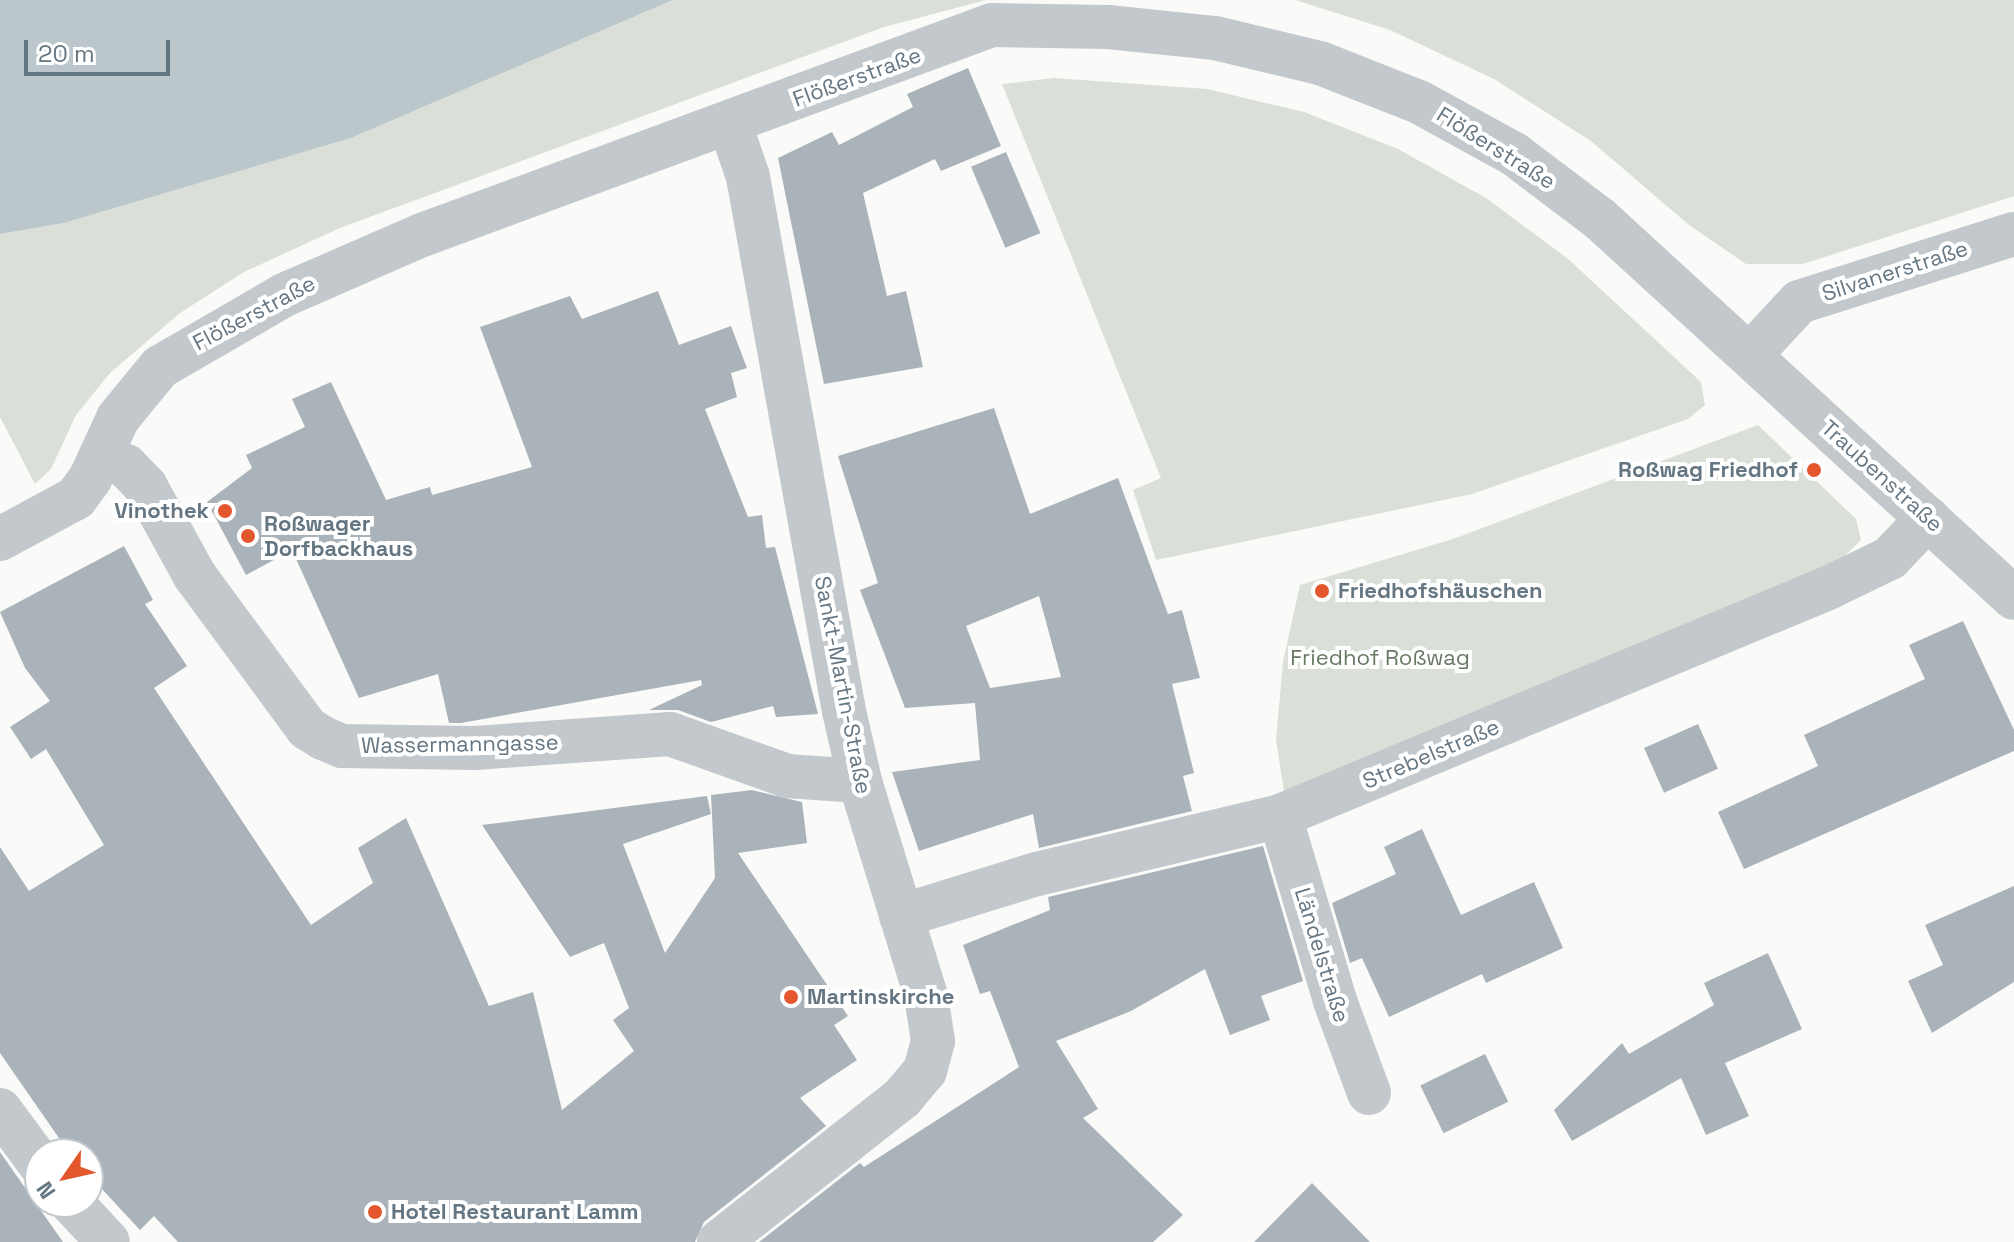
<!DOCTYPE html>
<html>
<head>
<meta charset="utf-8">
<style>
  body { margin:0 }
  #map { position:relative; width:2014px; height:1242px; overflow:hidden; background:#fafaf8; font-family:"Space Grotesk",sans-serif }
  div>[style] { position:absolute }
  .green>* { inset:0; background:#dadfd7 }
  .water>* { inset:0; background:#bbc7cb }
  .building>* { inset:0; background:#aab3b9; transform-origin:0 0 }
  .minor>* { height:44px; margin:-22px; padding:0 22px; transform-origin:22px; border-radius:22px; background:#c3c8cc }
  .dots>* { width:22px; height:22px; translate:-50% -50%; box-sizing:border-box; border:4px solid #fff; border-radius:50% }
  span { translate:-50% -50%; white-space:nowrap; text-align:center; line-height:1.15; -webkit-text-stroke:8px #fff; paint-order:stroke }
  .street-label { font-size:22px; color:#657683 }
  .poi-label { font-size:22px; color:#657683; font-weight:700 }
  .right { translate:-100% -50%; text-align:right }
  .left { translate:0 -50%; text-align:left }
  .park-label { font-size:22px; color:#687a64 }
  .north { position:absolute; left:24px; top:1138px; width:80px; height:80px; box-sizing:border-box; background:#fff; border:2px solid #c1c8cd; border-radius:50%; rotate:236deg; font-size:22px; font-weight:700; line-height:32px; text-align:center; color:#657683 }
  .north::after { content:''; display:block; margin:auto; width:28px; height:36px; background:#e4572e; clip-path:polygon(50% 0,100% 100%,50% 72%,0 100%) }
  .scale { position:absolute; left:24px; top:40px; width:146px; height:36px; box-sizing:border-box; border:4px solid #657683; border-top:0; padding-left:10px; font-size:24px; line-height:28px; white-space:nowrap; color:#657683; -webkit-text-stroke:6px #fff; paint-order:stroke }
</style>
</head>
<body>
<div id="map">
  <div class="green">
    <i style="clip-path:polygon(673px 0,986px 0,884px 27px,340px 228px,244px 272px,180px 313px,110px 373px,76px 415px,51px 469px,35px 484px,0 417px,0 234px,64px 223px,351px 138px)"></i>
    <i style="clip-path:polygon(1295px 0,2014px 0,2014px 196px,1803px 264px,1746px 264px,1689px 225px,1591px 141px,1494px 79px,1390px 30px)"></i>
    <i style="clip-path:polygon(1054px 78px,1207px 89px,1304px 112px,1398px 149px,1486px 198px,1567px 258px,1701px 382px,1705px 405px,1688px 419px,1472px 494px,1156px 560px,1133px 490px,1161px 478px,1002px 84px)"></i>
    <i style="clip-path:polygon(1758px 425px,1856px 519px,1861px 540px,1837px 563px,1285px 798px,1276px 740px,1283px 662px,1300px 585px,1453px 539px)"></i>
  </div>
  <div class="water">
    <i style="clip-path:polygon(0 0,673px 0,351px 138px,64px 223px,0 234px)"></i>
  </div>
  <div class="building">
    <i style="clip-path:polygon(968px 68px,1001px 146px,941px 171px,935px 159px,863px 193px,887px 296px,906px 291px,923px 367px,824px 384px,778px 158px,832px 132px,839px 145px,913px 107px,907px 94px)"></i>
    <i style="left:1006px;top:152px;width:88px;height:38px;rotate:67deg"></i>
    <i style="clip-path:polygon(658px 291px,679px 345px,731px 326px,747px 368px,731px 373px,737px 397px,705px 409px,748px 517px,762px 515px,766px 548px,775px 547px,818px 714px,776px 717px,773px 706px,711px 722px,678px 710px,649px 710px,702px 685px,701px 680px,461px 723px,449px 723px,438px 674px,359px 698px,292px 550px,246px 575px,207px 502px,252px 468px,246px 455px,305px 427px,292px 399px,331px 382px,386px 500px,430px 487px,432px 495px,532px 467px,480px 327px,570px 296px,582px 319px)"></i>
    <i style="clip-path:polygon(evenodd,994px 408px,1030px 514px,1118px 478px,1168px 614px,1182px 610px,1200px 678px,1172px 684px,1194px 773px,1183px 776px,1192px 811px,1039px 848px,1033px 814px,919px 851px,892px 772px,980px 760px,975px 703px,905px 708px,860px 590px,878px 583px,838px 456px,994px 408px,1039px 596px,1061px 677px,990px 688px,966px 626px,1039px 596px)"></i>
    <i style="clip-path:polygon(124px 546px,153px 600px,145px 604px,187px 666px,154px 688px,311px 925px,373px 883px,358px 848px,406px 818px,489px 1006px,533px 992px,562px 1110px,634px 1051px,613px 1020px,629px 1008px,604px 943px,570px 957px,482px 825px,707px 796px,711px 814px,623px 844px,665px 953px,715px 878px,711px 795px,752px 790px,802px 802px,807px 843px,738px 853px,848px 1016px,834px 1025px,857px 1060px,800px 1098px,826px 1126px,704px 1222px,695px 1242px,178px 1242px,154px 1216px,140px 1230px,88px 1174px,88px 1154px,70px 1154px,0 1053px,0 847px,29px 891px,104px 845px,46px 749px,31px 759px,10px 727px,50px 701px,25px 668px,0 612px)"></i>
    <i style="clip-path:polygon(1963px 621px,2014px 730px,2014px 751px,1744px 869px,1718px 812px,1818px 766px,1804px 735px,1925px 679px,1909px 645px)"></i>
    <i style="left:1698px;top:724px;width:49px;height:59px;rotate:66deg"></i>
    <i style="clip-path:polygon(1422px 829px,1461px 915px,1534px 882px,1563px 948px,1486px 983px,1482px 974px,1389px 1017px,1362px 958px,1350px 963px,1332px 903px,1396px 874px,1384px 847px)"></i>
    <i style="clip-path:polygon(1263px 846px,1303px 981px,1261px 996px,1270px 1020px,1230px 1035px,1205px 969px,1131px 1011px,1056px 1041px,1098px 1109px,1083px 1118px,1183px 1215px,1153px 1242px,759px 1242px,860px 1163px,864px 1167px,1019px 1067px,990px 991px,980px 994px,963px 945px,1050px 910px,1048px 897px)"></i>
    <i style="clip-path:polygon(2014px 886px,2014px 982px,1932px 1033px,1908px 981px,1943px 965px,1925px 925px)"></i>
    <i style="clip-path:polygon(1768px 953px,1802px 1029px,1725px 1063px,1749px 1116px,1706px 1135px,1681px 1078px,1572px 1141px,1554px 1110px,1622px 1043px,1629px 1054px,1714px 1005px,1704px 983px)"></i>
    <i style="left:1485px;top:1054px;width:53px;height:72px;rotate:64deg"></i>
    <i style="clip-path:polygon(0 1152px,63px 1242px,0 1242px)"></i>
    <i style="clip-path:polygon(1312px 1183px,1370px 1242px,1254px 1242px)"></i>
  </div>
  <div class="minor">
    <i style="left:1750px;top:355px;width:72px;rotate:-47.2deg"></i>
    <i style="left:1799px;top:302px;width:225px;rotate:-17.6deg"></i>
    <i style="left:101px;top:456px;width:27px;rotate:22deg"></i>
    <i style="left:126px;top:466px;width:29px;rotate:46deg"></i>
    <i style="left:146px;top:487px;width:102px;rotate:61.2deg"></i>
    <i style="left:195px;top:576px;width:189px;rotate:53.6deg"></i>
    <i style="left:307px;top:728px;width:19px;rotate:32deg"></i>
    <i style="left:323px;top:738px;width:21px;rotate:23deg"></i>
    <i style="left:342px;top:746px;width:133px;rotate:0.9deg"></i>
    <i style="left:475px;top:748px;width:196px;rotate:-4.1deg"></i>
    <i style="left:670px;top:734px;width:124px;rotate:19.7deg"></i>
    <i style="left:787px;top:776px;width:73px;rotate:3.9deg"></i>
    <i style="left:0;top:539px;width:86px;rotate:-28.3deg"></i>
    <i style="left:76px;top:498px;width:24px;rotate:-54deg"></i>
    <i style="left:90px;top:479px;width:67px;rotate:-65.3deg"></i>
    <i style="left:118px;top:418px;width:66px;rotate:-50.5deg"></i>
    <i style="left:160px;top:367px;width:143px;rotate:-30.1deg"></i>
    <i style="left:284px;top:295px;width:150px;rotate:-23.5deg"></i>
    <i style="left:422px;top:235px;width:607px;rotate:-20.22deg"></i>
    <i style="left:992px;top:25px;width:116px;rotate:1deg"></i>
    <i style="left:1108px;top:27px;width:108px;rotate:5.9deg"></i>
    <i style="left:1215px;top:38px;width:108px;rotate:13.4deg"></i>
    <i style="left:1320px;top:63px;width:106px;rotate:21.5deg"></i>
    <i style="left:1419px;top:102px;width:108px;rotate:28.7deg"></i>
    <i style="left:1514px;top:154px;width:108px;rotate:37.1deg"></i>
    <i style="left:1600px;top:219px;width:561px;rotate:42.47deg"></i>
    <i style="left:1280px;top:816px;width:193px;rotate:73.4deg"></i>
    <i style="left:1335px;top:1001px;width:98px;rotate:69.7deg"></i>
    <i style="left:901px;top:916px;width:142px;rotate:-17.2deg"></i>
    <i style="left:1037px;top:874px;width:250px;rotate:-13.4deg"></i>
    <i style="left:1280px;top:816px;width:594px;rotate:-22.59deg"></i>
    <i style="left:1828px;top:588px;width:69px;rotate:-25.8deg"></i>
    <i style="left:1890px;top:558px;width:55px;rotate:-46.5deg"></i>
    <i style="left:0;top:1110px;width:67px;rotate:53.5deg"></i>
    <i style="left:71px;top:1202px;width:54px;rotate:47.2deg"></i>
    <i style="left:719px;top:1242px;width:233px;rotate:-38.2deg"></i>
    <i style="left:902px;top:1098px;width:35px;rotate:-50deg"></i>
    <i style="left:925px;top:1071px;width:31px;rotate:-75deg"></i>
    <i style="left:933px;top:1041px;width:46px;rotate:-98.8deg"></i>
    <i style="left:926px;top:996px;width:225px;rotate:-107.1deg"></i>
    <i style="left:860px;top:781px;width:72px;rotate:-102.9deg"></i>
    <i style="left:844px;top:711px;width:543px;rotate:-100.19deg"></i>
    <i style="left:748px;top:177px;width:56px;rotate:-108.8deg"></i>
  </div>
  <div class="dots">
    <i style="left:1814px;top:470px;background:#e4572e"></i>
    <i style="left:225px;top:511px;background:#e4572e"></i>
    <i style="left:248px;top:536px;background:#e4572e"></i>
    <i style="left:1322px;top:591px;background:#e4572e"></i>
    <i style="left:791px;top:997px;background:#e4572e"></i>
    <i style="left:375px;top:1212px;background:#e4572e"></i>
  </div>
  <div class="street-label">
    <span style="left:857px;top:77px;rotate:-20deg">Flößerstraße</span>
    <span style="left:1496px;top:148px;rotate:32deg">Flößerstraße</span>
    <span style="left:1895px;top:271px;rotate:-18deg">Silvanerstraße</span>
    <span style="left:254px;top:313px;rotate:-28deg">Flößerstraße</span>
    <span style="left:1882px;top:476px;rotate:42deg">Traubenstraße</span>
    <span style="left:843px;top:685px;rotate:79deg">Sankt-Martin-Straße</span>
    <span style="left:460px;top:744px;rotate:-1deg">Wassermanngasse</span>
    <span style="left:1431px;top:754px;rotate:-23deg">Strebelstraße</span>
    <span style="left:1322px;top:955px;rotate:73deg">Ländelstraße</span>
  </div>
  <div class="poi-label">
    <span class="right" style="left:1798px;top:470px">Roßwag Friedhof</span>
    <span class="right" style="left:209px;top:511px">Vinothek</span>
    <span class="left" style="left:264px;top:536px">Roßwager<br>Dorfbackhaus</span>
    <span class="left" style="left:1338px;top:591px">Friedhofshäuschen</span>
    <span class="left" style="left:807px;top:997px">Martinskirche</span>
    <span class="left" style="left:391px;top:1212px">Hotel Restaurant Lamm</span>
  </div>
  <div class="park-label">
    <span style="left:1380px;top:658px">Friedhof Roßwag</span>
  </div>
  <div class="north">N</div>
  <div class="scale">20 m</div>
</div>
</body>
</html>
